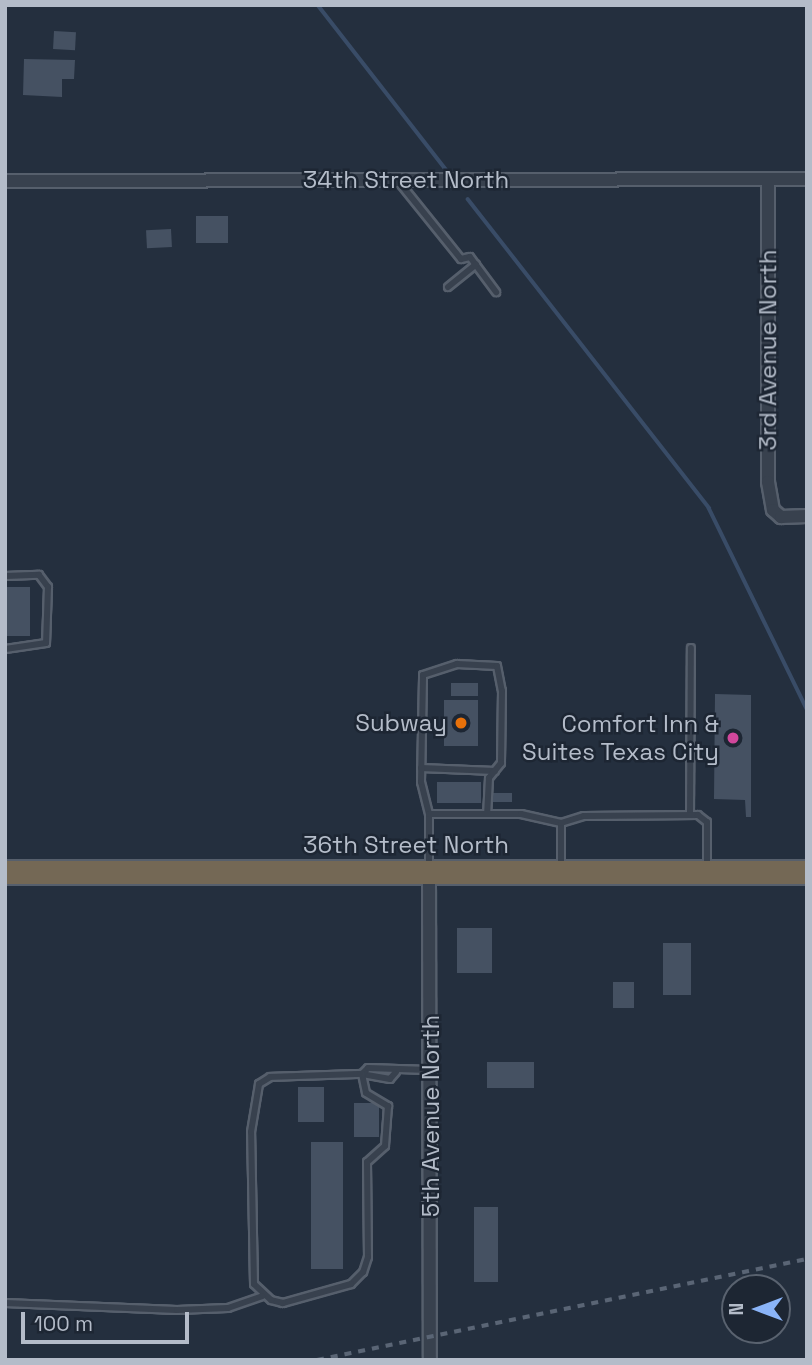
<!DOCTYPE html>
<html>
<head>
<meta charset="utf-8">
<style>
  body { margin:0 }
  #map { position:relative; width:812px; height:1365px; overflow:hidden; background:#242f3e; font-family:"Space Grotesk",sans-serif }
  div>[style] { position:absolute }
  .stream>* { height:3.5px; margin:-1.75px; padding:0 1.75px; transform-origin:1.75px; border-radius:1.75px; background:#394c67 }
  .building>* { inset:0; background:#455162; transform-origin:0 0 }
  .roads { filter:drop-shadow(2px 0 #565f6c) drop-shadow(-2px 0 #565f6c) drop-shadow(0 2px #565f6c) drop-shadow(0 -2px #565f6c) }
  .lane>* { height:6px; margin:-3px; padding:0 3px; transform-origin:3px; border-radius:3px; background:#38414e }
  .street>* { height:12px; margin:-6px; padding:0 6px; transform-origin:6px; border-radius:6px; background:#38414e }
  .highway>* { height:23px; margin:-11.5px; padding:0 11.5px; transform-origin:11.5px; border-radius:11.5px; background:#746855 }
  .rail>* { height:3.5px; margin-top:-1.75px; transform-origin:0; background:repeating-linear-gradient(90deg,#5a6575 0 7px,transparent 0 14px) }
  .dots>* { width:19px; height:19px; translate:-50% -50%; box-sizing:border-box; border:4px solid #1d2633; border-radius:50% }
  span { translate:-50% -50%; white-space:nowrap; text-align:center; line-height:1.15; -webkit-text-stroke:5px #1d2633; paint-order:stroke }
  .street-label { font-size:24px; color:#b4bcc9 }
  .poi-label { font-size:24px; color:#b4bcc9 }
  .right { translate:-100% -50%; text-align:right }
  .frame { position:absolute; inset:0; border:7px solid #b4bcc9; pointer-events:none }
  .north { position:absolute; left:721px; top:1274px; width:70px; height:70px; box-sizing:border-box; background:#1d2633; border:2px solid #59626f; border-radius:50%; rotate:270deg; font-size:19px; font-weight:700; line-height:28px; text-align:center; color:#b4bcc9 }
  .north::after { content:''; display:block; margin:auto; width:24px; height:32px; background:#8ab4f8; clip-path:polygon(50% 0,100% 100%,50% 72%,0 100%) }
  .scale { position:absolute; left:21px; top:1312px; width:168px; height:32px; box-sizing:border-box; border:4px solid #b4bcc9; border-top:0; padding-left:9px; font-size:21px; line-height:24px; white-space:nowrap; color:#b4bcc9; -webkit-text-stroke:5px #1d2633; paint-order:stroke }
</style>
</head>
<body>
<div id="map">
  <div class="stream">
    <i style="left:318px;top:5px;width:210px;rotate:52.1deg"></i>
    <i style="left:468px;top:199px;width:392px;rotate:52deg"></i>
    <i style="left:709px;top:508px;width:224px;rotate:64deg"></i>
  </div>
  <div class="building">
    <i style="left:54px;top:31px;width:22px;height:18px;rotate:3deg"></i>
    <i style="clip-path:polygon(24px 59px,75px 60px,74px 79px,62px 79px,62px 97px,23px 95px)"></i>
    <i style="left:196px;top:216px;width:32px;height:27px"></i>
    <i style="left:171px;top:229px;width:18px;height:25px;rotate:87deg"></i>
    <i style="left:5px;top:587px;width:25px;height:49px"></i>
    <i style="left:451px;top:683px;width:27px;height:13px"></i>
    <i style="clip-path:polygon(715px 694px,751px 695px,751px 817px,746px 817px,745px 800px,714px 799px)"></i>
    <i style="left:444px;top:700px;width:34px;height:46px"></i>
    <i style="left:437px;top:782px;width:44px;height:21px"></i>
    <i style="left:492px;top:793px;width:20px;height:9px"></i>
    <i style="left:457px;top:928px;width:35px;height:45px"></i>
    <i style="left:663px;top:943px;width:28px;height:52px"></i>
    <i style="left:613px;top:982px;width:21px;height:26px"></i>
    <i style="left:487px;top:1062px;width:47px;height:26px"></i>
    <i style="left:298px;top:1087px;width:26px;height:35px"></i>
    <i style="left:354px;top:1103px;width:25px;height:34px"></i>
    <i style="left:311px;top:1142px;width:32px;height:127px"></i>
    <i style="left:474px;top:1207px;width:24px;height:75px"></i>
  </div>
  <div class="roads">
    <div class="lane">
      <i style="left:399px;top:182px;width:99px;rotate:51.2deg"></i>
      <i style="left:461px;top:259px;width:9px;rotate:-13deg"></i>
      <i style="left:470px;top:257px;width:44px;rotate:53.4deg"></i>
      <i style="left:448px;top:287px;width:36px;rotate:-39deg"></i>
      <i style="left:5px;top:576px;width:34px;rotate:-2deg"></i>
      <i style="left:39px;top:575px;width:15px;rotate:53deg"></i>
      <i style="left:48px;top:587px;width:56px;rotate:92deg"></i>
      <i style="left:46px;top:643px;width:41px;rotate:171.7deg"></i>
      <i style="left:421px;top:768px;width:74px;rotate:2.3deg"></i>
      <i style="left:429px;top:814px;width:33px;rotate:-104deg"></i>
      <i style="left:421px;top:782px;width:107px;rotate:-88.9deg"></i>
      <i style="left:423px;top:675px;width:36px;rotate:-18deg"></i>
      <i style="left:457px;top:664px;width:40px;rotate:2.9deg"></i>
      <i style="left:497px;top:666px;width:25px;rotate:79deg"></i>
      <i style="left:502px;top:691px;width:72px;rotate:90.8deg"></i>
      <i style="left:501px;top:763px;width:19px;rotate:129deg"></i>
      <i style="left:489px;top:778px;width:36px;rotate:93deg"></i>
      <i style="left:690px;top:815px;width:167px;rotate:-89.7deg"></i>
      <i style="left:561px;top:823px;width:43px;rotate:90deg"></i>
      <i style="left:429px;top:866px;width:52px;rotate:-90deg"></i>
      <i style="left:429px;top:814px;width:92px"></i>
      <i style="left:521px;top:814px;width:41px;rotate:12.7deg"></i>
      <i style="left:561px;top:823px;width:24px;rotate:-17deg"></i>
      <i style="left:584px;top:816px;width:114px;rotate:-0.5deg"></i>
      <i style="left:698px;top:815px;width:11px;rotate:38deg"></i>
      <i style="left:707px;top:822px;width:45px;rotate:90deg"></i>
      <i style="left:396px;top:1072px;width:9px;rotate:131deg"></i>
      <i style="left:390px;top:1079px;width:28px;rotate:-170deg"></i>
      <i style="left:362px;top:1074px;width:8px;rotate:-45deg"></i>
      <i style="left:368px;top:1068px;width:61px;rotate:1.9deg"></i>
      <i style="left:362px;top:1074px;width:19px;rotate:78deg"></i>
      <i style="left:366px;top:1093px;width:26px;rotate:31deg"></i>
      <i style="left:388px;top:1106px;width:40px;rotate:94.3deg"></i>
      <i style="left:385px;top:1146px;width:24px;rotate:138deg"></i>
      <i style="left:367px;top:1162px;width:95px;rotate:89.4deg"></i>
      <i style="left:368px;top:1257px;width:16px;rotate:108deg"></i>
      <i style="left:363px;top:1272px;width:17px;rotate:135deg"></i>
      <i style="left:351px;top:1284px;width:71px;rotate:164.4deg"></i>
      <i style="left:283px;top:1303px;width:12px;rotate:-166deg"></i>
      <i style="left:271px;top:1300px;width:23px;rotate:-137deg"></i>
      <i style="left:254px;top:1284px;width:152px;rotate:-91.1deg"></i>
      <i style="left:251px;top:1132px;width:49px;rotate:-80.5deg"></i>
      <i style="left:259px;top:1084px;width:13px;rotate:-32deg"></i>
      <i style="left:270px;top:1077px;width:92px;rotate:-1.9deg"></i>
      <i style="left:5px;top:1303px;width:172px;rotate:2.3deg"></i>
      <i style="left:177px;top:1310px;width:51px;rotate:-2.2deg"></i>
      <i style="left:228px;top:1308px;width:36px;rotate:-19deg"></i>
    </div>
    <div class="street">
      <i style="left:768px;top:179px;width:303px;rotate:90deg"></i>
      <i style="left:768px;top:482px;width:28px;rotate:80deg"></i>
      <i style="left:773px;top:510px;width:11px;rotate:41deg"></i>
      <i style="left:781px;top:517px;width:26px;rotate:-2deg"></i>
      <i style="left:5px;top:181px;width:802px;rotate:-0.14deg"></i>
      <i style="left:429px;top:871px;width:489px;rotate:89.9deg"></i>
    </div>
    <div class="highway">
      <i style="left:5px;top:872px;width:802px"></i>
    </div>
  </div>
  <div class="rail">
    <i style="left:317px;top:1360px;width:500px;rotate:-11.65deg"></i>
  </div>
  <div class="dots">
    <i style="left:461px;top:723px;background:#e8710a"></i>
    <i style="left:733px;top:738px;background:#d1479c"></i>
  </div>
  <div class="street-label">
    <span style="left:406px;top:180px">34th Street North</span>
    <span style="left:768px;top:350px;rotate:-90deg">3rd Avenue North</span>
    <span style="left:406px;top:845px">36th Street North</span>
    <span style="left:431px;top:1116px;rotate:-90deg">5th Avenue North</span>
  </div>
  <div class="poi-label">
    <span class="right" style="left:447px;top:723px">Subway</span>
    <span class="right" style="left:719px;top:738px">Comfort Inn &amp;<br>Suites Texas City</span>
  </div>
  <div class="frame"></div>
  <div class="north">N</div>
  <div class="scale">100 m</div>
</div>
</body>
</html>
